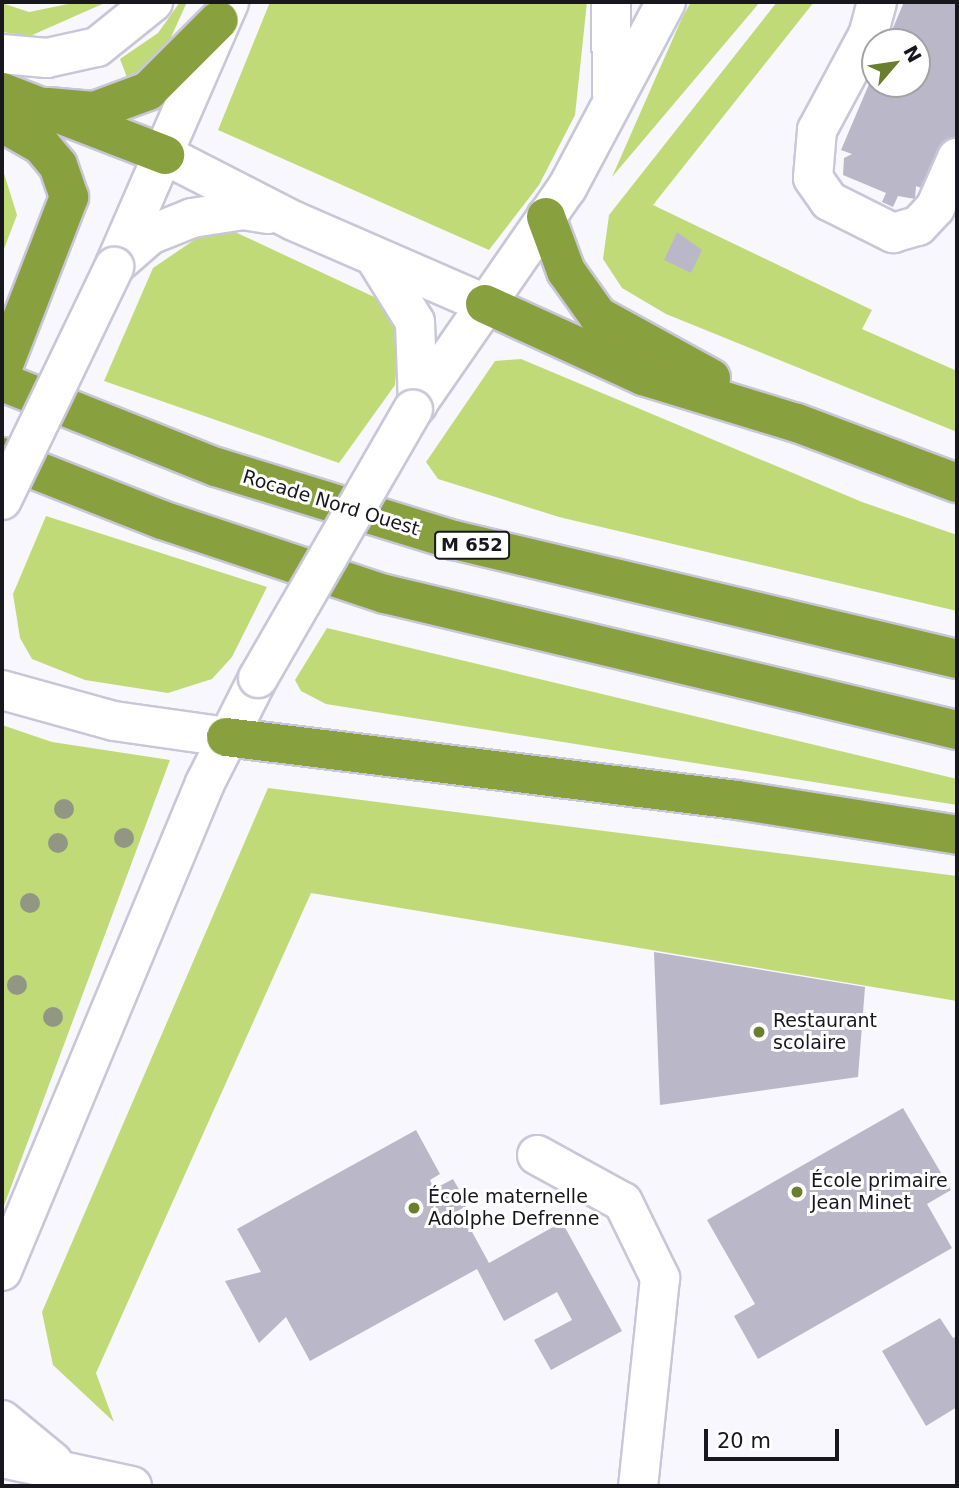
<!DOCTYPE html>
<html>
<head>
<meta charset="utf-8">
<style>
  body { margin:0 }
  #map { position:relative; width:959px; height:1488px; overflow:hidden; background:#f7f7fd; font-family:"DejaVu Sans",sans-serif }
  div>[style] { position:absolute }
  .green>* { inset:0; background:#c1da78 }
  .building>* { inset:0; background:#bab8c8 }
  .roads { filter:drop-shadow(2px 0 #c8c7d7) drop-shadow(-2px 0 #c8c7d7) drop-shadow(0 2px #c8c7d7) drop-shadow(0 -2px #c8c7d7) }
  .minor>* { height:38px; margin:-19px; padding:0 19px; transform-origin:19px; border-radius:19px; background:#fff }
  .highway>* { height:38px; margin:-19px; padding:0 19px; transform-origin:19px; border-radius:19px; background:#89a03e }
  .bridges { filter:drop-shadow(2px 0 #c8c7d7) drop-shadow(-2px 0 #c8c7d7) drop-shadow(0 2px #c8c7d7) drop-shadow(0 -2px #c8c7d7) }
  .minor-bridge>* { height:38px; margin:-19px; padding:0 19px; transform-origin:19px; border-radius:19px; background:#fff }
  .trees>* { width:20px; height:20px; margin:-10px; border-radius:50%; background:#919783 }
  .dots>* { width:19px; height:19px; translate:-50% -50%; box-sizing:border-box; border:4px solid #fff; border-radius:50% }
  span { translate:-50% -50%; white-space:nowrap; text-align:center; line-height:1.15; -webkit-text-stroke:6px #fff; paint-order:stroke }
  .shield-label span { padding:2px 5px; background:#fff; border:2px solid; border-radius:5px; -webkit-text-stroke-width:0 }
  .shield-label { font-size:18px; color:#18171d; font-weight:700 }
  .street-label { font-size:19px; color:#18171d }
  .poi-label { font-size:19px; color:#18171d }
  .left { translate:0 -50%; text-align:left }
  .frame { position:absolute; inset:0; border:4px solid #18171d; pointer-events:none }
  .north { position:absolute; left:861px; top:28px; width:70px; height:70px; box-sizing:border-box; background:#fff; border:2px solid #a3a2a5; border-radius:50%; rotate:61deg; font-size:19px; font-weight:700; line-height:28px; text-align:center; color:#18171d }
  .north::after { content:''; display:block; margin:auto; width:24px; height:32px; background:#6b7e2d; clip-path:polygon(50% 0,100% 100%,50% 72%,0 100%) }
  .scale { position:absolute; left:704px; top:1429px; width:135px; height:32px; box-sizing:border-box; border:4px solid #18171d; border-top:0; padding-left:9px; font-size:21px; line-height:24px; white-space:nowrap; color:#18171d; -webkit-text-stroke:5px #fff; paint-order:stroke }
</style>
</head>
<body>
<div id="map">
  <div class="green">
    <i style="clip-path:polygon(78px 2px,107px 2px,30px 36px,2px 32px,2px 3px,29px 12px)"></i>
    <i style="clip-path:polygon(180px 2px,187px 2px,167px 46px,152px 67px,128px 80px,120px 59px,158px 33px)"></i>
    <i style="clip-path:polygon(270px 2px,587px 2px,575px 115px,539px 185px,489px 250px,218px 130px)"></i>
    <i style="clip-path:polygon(691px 2px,760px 2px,612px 177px,682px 18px)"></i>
    <i style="clip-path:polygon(777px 2px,814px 2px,653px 205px,872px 310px,862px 329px,957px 371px,957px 432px,666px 314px,622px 288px,603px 259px,609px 215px)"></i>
    <i style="clip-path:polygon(2px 167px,17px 215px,2px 254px)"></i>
    <i style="clip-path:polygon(235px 232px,385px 302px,399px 340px,395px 385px,339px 463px,104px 381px,153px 268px,203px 234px)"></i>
    <i style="clip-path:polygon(521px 359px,862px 502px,957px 535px,957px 611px,559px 517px,438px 479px,426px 462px,495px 361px)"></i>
    <i style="clip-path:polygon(46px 516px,267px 587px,232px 657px,212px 679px,168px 693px,85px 680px,32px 659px,20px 638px,13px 594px)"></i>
    <i style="clip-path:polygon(327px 628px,957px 779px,957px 805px,326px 704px,301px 691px,295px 680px)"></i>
    <i style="clip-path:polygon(2px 725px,52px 742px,170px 760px,2px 1211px)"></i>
    <i style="clip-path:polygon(268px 788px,957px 876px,957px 1001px,311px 893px,96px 1373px,114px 1422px,53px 1365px,42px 1312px)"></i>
  </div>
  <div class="building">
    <i style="clip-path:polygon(904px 2px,957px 2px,957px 202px,916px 186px,915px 199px,898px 196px,893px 207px,882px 202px,886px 193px,843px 175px,844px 158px,852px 154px,841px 150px,875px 70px,875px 84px,917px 84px,917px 42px,887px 42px)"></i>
    <i style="clip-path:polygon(677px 232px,702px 250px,691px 273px,664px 260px)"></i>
    <i style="clip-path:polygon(654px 952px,865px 987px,858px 1077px,660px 1105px)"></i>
    <i style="clip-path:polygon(903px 1108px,951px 1190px,927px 1204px,952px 1248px,758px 1359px,734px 1316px,755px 1304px,707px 1220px)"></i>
    <i style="clip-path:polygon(416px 1130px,440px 1174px,430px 1180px,434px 1189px,453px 1179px,468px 1205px,449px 1216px,454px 1224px,465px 1219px,489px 1263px,562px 1222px,622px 1331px,551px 1370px,534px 1340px,572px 1320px,557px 1292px,504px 1321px,477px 1269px,310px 1361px,286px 1317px,259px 1343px,225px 1281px,261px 1272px,237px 1229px)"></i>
    <i style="clip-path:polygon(940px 1318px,953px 1338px,957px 1336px,957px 1407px,926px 1426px,882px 1351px)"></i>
  </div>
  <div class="roads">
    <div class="minor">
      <i style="left:611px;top:2px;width:92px;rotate:89.4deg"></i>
      <i style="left:877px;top:2px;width:34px;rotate:105deg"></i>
      <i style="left:868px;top:35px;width:108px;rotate:118.2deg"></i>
      <i style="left:817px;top:130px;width:48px;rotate:94.8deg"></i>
      <i style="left:813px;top:178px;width:28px;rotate:55deg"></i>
      <i style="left:829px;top:201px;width:72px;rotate:26.6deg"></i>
      <i style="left:893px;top:233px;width:26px;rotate:-16deg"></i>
      <i style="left:918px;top:226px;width:25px;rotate:-47deg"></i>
      <i style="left:935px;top:208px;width:55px;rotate:-66.3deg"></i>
      <i style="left:2px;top:54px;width:45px;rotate:5.1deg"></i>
      <i style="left:47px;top:58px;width:51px;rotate:-12.4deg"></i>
      <i style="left:97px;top:47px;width:72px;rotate:-38.8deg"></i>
      <i style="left:165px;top:155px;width:145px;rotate:27.1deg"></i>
      <i style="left:294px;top:221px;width:208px;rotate:23.5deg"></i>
      <i style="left:376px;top:259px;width:74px;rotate:58.2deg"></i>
      <i style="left:415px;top:322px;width:82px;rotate:87.9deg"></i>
      <i style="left:119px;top:262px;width:41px;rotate:-41.1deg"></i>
      <i style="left:150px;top:235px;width:45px;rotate:-22deg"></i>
      <i style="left:192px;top:218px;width:52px;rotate:-8.9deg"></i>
      <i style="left:243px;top:210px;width:25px;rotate:9deg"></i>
      <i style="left:114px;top:267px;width:289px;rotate:-66.5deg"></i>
      <i style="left:413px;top:410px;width:270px;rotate:-55.3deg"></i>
      <i style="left:567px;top:188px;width:211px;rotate:-62deg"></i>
      <i style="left:2px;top:690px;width:116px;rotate:15.5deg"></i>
      <i style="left:114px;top:721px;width:113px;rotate:8.1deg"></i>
      <i style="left:537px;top:1155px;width:98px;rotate:28.7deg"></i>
      <i style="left:623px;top:1202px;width:85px;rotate:64deg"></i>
      <i style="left:660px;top:1278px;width:209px;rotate:96deg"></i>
      <i style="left:2px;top:1271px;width:529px;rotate:-67.41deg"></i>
      <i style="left:205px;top:783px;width:118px;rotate:-63.2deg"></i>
      <i style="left:2px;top:1420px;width:66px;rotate:39.5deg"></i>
      <i style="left:2px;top:1458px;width:133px;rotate:12.2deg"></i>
    </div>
    <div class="highway">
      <i style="left:2px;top:92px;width:175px;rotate:21.1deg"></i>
      <i style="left:48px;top:107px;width:46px;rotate:5deg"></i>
      <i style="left:94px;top:111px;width:58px;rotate:-20.3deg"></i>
      <i style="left:148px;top:91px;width:100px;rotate:-45deg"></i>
      <i style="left:2px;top:123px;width:45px;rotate:29.4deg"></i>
      <i style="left:41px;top:145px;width:26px;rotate:50deg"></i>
      <i style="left:58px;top:165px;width:34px;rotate:71deg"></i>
      <i style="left:69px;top:197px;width:186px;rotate:111.2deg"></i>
      <i style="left:546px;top:217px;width:58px;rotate:69.7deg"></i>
      <i style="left:566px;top:271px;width:55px;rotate:54.6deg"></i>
      <i style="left:598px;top:316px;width:129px;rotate:28.8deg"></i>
      <i style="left:485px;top:304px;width:174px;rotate:24.5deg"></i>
      <i style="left:643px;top:376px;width:161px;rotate:17deg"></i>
      <i style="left:797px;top:423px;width:171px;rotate:20.6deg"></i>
      <i style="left:2px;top:382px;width:230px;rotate:21.7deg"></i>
      <i style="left:216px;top:467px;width:249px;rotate:17.1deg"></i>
      <i style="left:454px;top:540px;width:517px;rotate:13.31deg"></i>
      <i style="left:2px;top:457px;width:172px;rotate:21.5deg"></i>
      <i style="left:162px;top:520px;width:235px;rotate:18.4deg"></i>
      <i style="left:385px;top:594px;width:588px;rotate:13.37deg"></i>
      <i style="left:226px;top:737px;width:515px;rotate:7.03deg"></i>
      <i style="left:737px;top:800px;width:223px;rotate:9deg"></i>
    </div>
  </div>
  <div class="bridges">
    <div class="minor-bridge">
      <i style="left:2px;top:500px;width:259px;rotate:-64.3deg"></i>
      <i style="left:258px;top:678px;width:310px;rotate:-60deg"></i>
    </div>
  </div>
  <div class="trees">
    <i style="left:64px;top:809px"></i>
    <i style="left:124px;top:838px"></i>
    <i style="left:58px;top:843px"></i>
    <i style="left:30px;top:903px"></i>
    <i style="left:17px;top:985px"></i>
    <i style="left:53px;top:1017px"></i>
  </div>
  <div class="dots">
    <i style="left:759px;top:1032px;background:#6b7e2d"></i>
    <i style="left:797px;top:1192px;background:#6b7e2d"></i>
    <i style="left:414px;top:1208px;background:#6b7e2d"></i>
  </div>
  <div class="shield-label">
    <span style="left:472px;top:545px">M 652</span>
  </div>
  <div class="street-label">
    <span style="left:331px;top:503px;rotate:17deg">Rocade Nord Ouest</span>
  </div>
  <div class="poi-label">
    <span class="left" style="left:773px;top:1032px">Restaurant<br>scolaire</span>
    <span class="left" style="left:811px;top:1192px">École primaire<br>Jean Minet</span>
    <span class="left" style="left:428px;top:1208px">École maternelle<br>Adolphe Defrenne</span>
  </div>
  <div class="frame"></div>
  <div class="north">N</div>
  <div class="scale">20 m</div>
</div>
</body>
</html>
